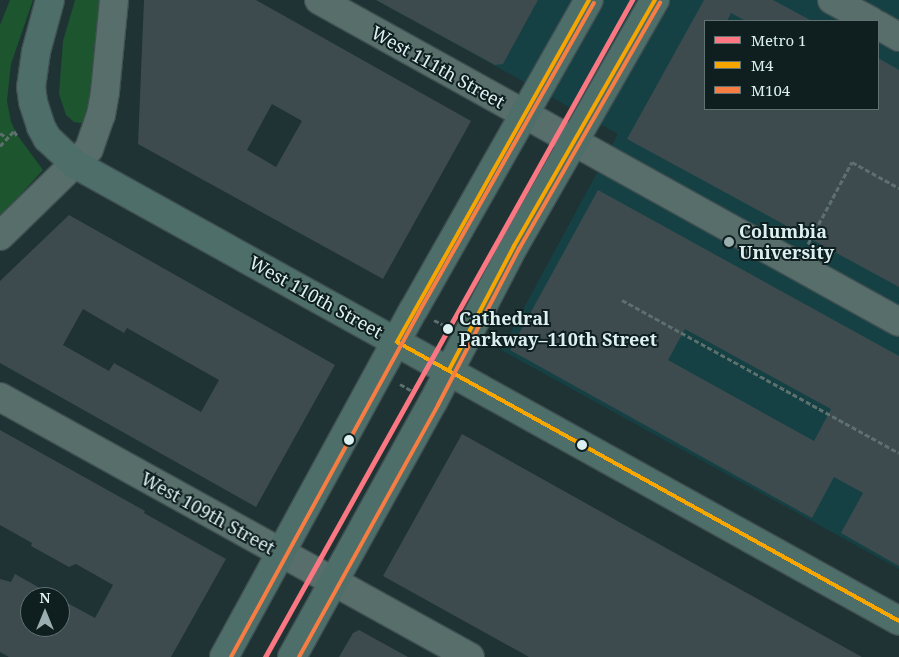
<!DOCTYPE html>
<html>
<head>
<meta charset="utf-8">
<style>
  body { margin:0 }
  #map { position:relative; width:899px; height:657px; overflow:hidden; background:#1f3234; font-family:"Noto Serif",serif }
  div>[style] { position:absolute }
  .built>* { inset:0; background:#154144 }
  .green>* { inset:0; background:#1d552f }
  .building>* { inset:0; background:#3d4b4e }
  .path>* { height:3px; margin-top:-1.5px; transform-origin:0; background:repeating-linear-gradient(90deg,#5d706e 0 5px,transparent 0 7.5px) }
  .roads { filter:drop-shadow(1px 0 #3f4f51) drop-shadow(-1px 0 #3f4f51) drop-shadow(0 1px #3f4f51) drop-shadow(0 -1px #3f4f51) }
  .minor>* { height:28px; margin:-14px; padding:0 14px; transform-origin:14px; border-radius:14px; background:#576e6a }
  .major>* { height:28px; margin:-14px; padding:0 14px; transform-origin:14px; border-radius:14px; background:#4e6e69 }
  .bus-1>* { height:4px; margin:-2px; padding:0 2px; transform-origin:2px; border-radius:2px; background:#f7a600 }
  .bus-2>* { height:4px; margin:-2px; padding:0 2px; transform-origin:2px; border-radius:2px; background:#f77d43 }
  .metro-1>* { height:5px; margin:-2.5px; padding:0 2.5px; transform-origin:2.5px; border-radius:2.5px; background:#fb7782 }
  .dots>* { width:14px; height:14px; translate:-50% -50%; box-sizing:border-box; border:2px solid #0f1e1f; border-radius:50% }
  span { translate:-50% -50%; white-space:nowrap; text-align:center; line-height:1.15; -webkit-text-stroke:4px #0f1e1f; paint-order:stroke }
  .street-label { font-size:18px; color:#dcf0f1 }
  .poi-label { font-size:18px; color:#dcf0f1; font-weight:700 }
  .left { translate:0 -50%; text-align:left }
  .stop-label { font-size:18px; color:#dcf0f1; font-weight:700 }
  .legend { position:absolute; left:704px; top:20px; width:175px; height:90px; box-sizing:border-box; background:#0f1e1f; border:1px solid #617273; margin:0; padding:6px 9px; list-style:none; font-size:15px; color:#dcf0f1 }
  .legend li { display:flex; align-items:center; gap:10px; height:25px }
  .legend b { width:25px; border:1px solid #617273 }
  .north { position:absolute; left:20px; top:587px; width:50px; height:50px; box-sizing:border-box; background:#0f1e1f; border:1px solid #617273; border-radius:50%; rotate:0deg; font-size:14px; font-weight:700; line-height:20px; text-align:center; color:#dcf0f1 }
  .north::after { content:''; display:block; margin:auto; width:18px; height:22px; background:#9aaeaf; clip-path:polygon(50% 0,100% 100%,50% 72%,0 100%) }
</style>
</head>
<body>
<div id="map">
  <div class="built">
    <i style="clip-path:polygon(evenodd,376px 0,899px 0,899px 569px,501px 350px,618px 134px,376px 0,705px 21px,878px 21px,878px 109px,705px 109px,705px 21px)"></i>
  </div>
  <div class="green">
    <i style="clip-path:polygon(10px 0,33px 0,11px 64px,7px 101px,11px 122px,18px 136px,43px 170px,0 217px,0 25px)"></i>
    <i style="clip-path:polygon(75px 0,105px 0,87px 124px,74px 122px,66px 115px,59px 94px,63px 41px)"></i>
  </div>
  <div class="building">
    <i style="clip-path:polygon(evenodd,144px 0,256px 0,471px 121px,383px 279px,138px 144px,144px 0,272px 104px,302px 121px,276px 167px,247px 150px,272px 104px)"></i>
    <i style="clip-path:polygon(376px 0,538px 0,503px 64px,495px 65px)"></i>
    <i style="clip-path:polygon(704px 0,773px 0,812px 21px,746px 21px,731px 13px,727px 21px,705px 21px,705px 109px,878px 109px,878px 58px,899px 70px,899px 287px,627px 139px)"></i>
    <i style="clip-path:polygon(evenodd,598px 190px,899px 356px,899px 566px,841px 533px,863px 493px,834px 477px,812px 518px,510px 350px,598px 190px,685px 329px,831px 409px,814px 441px,668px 360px,685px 329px)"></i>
    <i style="clip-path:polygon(evenodd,69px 215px,335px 365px,256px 507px,0 363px,0 281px,69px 215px,83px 309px,124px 333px,127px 328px,219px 380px,201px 412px,114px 363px,109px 371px,63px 345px,83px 309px)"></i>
    <i style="clip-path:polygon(0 430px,145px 511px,144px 513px,226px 559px,171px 657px,9px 657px,0 652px,0 579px,11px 582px,15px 574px,56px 597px,30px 597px,30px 627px,60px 627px,60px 599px,95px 618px,113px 585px,76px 564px,69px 567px,31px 546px,32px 543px,0 525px)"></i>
    <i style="clip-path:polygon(462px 434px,648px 538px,862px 657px,529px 657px,455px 616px,383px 576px)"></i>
    <i style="clip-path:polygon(359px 630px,408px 657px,339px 657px,353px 633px)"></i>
  </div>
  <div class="path">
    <i style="left:0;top:133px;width:9px;rotate:36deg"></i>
    <i style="left:0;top:146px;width:21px;rotate:-47deg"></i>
    <i style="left:14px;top:131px;width:7px;rotate:56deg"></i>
    <i style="left:808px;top:244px;width:93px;rotate:-61.8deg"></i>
    <i style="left:852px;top:162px;width:54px;rotate:29deg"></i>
    <i style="left:622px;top:300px;width:316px;rotate:28.9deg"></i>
    <i style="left:434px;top:320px;width:13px;rotate:27deg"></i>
    <i style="left:400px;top:384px;width:14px;rotate:30deg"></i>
  </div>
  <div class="roads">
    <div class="minor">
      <i style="left:319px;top:0;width:663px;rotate:29.04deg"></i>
      <i style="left:832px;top:0;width:44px;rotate:28.3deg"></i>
      <i style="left:878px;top:25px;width:24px;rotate:30deg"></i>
      <i style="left:0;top:236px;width:124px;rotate:-44.3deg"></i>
      <i style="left:89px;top:149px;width:36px;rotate:-71deg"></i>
      <i style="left:101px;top:115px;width:23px;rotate:-80deg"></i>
      <i style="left:105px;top:92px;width:92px;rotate:-84.4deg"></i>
      <i style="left:0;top:397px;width:537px;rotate:28.95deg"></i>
    </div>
    <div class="major">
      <i style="left:50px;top:0;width:54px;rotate:105.1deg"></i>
      <i style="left:36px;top:52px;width:35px;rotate:98deg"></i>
      <i style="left:31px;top:87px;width:15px;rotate:82deg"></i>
      <i style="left:33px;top:102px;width:26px;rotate:72deg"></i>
      <i style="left:41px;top:127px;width:13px;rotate:61deg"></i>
      <i style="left:47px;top:138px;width:38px;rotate:43deg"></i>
      <i style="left:75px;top:164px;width:942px;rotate:29.01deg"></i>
      <i style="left:224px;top:657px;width:396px;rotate:-61.4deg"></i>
      <i style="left:414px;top:309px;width:355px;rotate:-60.5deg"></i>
      <i style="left:292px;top:657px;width:291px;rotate:-61.1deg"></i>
      <i style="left:433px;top:402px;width:176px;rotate:-62.6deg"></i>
      <i style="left:514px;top:246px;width:284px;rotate:-60.2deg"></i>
    </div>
  </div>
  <div class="bus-1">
    <i style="left:589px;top:0;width:392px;rotate:119.3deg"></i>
    <i style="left:397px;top:342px;width:574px;rotate:29.06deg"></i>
    <i style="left:449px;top:370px;width:140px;rotate:-62.3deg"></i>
    <i style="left:514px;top:246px;width:284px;rotate:-60.2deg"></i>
  </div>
  <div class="bus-2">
    <i style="left:231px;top:657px;width:393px;rotate:-61.4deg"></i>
    <i style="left:419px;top:312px;width:355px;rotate:-60.5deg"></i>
    <i style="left:299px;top:657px;width:288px;rotate:-61.1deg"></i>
    <i style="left:438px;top:405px;width:176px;rotate:-62.6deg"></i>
    <i style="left:519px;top:249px;width:284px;rotate:-60.2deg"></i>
  </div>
  <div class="metro-1">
    <i style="left:265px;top:657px;width:753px;rotate:-60.81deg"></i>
  </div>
  <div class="dots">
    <i style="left:729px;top:242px;background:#9aaeaf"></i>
    <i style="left:448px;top:329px;background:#dcf0f1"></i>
    <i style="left:349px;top:440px;background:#dcf0f1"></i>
    <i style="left:582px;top:445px;background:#dcf0f1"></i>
  </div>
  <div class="street-label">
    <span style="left:438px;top:67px;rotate:29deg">West 111th Street</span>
    <span style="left:316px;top:297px;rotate:29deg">West 110th Street</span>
    <span style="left:208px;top:513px;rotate:29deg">West 109th Street</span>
  </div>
  <div class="poi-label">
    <span class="left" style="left:739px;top:242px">Columbia<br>University</span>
  </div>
  <div class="stop-label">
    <span class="left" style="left:459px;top:329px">Cathedral<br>Parkway–110th Street</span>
  </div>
  <ul class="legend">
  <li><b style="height:6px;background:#fb7782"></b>Metro 1</li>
  <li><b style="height:6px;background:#f7a600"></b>M4</li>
  <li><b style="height:6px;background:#f77d43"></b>M104</li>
  </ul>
  <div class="north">N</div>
</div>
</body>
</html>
